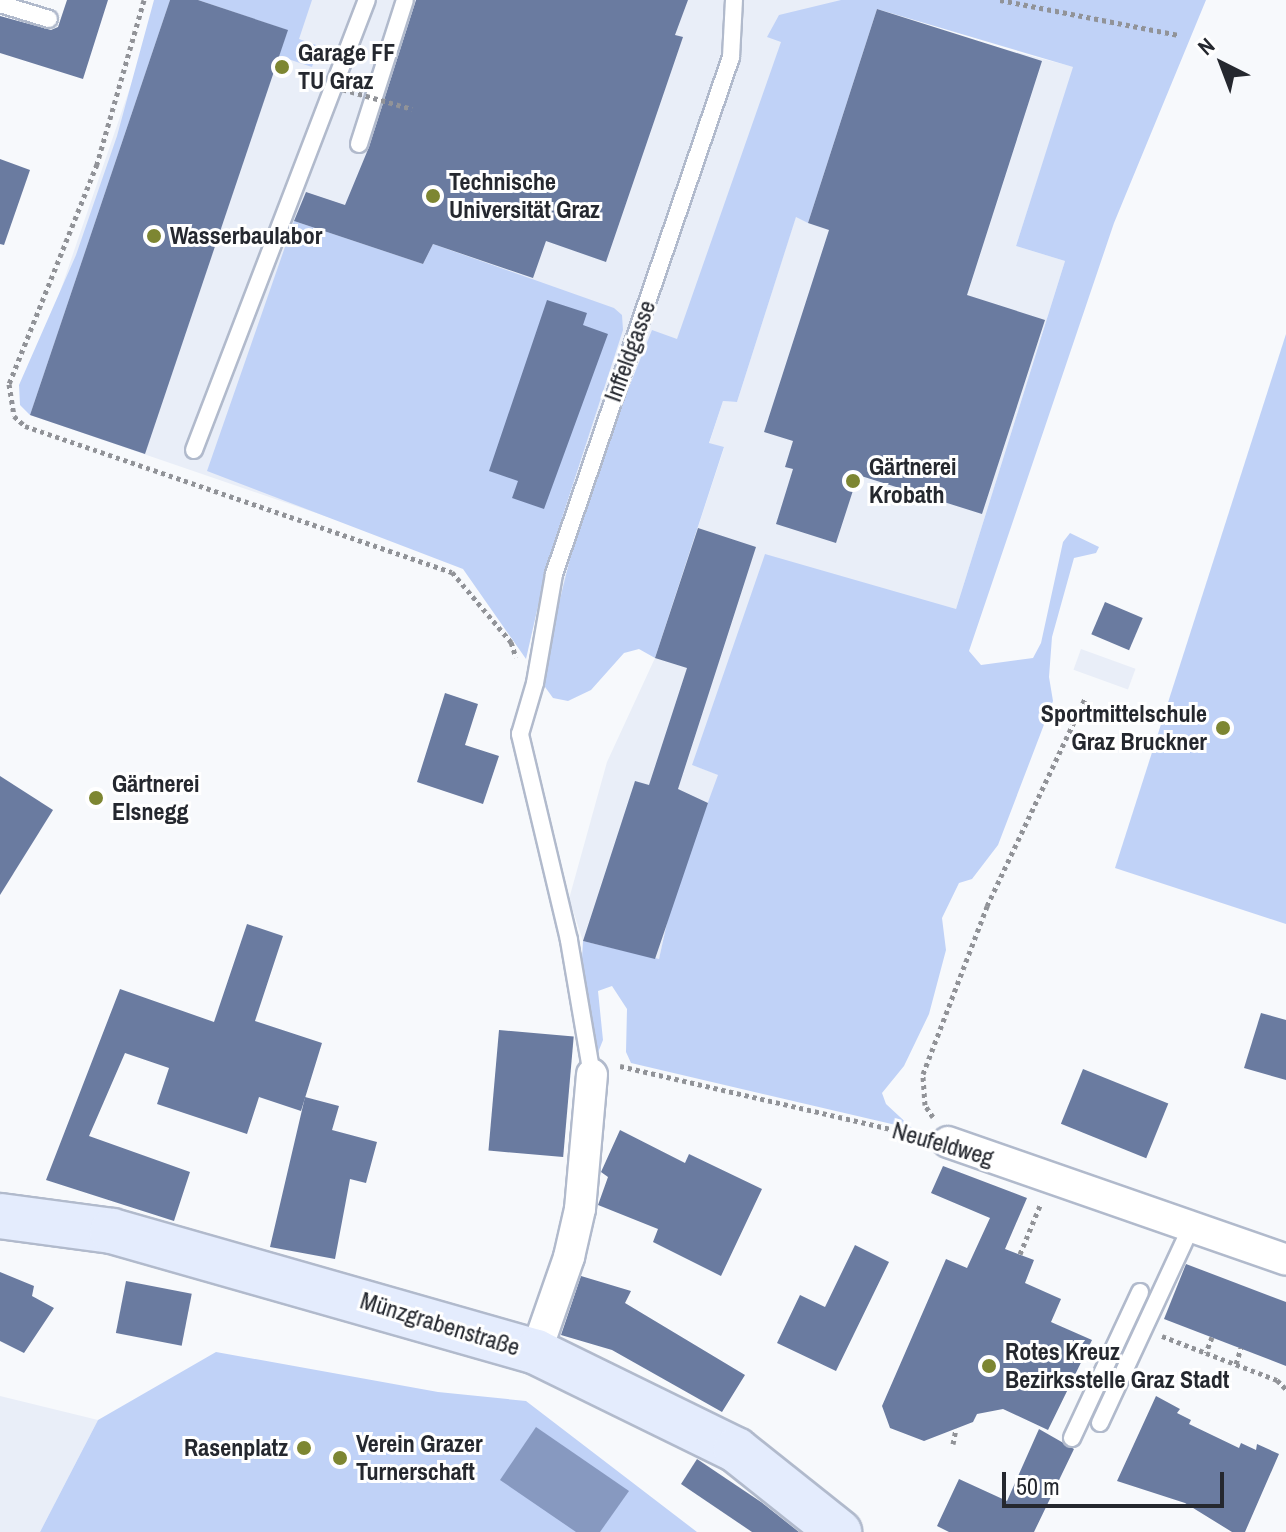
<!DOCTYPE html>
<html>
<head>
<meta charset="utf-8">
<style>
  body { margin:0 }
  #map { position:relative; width:1286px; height:1532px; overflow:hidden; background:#f7f9fc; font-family:"Archivo Narrow",sans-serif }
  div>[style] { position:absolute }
  .built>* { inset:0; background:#e9eef8; transform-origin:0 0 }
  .green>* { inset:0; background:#c0d2f7 }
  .water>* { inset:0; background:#8799c0 }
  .building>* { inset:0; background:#6a7ba0; transform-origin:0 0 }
  .path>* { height:5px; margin-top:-2.5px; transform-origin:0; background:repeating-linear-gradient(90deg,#919398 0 4px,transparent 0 8px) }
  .roads { filter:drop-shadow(2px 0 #b1bacc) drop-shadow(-2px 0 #b1bacc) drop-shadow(0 2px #b1bacc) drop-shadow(0 -2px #b1bacc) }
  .lane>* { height:16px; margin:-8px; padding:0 8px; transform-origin:8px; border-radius:8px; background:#fff }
  .street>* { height:30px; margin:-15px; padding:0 15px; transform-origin:15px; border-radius:15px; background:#fff }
  .secondary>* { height:44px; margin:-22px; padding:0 22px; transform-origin:22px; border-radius:22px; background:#e4ecfd }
  .path-bridge>* { height:5px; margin-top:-2.5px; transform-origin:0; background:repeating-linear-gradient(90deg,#919398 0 4px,transparent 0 8px) }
  .dots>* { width:22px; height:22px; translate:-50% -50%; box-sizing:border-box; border:4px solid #fff; border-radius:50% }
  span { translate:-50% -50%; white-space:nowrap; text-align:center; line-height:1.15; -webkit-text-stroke:6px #fff; paint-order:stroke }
  .poi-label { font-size:24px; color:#25282f; font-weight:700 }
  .left { translate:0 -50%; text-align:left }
  .right { translate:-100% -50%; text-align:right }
  .street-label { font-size:24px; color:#25282f }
  .north { position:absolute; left:1182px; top:24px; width:80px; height:80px; -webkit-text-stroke:6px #fff; paint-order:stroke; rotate:318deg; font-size:22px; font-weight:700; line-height:32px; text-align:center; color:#25282f }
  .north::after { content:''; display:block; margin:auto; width:28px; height:36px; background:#25282f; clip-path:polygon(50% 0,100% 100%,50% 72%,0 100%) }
  .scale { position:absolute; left:1002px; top:1472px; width:222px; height:36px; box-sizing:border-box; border:4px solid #25282f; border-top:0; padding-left:10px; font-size:24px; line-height:28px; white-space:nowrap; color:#25282f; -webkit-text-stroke:6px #fff; paint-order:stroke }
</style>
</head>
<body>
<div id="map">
  <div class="built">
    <i style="clip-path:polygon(160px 0,841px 0,618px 642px,465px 564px,30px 415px,26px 391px)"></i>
    <i style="clip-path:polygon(877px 9px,977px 42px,1074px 67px,1016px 246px,1065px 261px,956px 609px,692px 765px,719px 775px,672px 900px,659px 960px,583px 941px,569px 899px,607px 762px,655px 658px,724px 448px,709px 444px,723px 401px,737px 402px,796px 216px,808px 222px)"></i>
    <i style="left:1081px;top:649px;width:58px;height:22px;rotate:20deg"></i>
    <i style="clip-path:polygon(0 1396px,98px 1420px,40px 1532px,0 1532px)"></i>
  </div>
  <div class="green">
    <i style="clip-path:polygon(154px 0,170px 0,30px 415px,20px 405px,19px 385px,76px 255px,117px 136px)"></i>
    <i style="clip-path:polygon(198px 0,312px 0,299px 39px,319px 46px,312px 67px,279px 56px,287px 30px)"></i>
    <i style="clip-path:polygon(841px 0,1206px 0,1114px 223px,969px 651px,981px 665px,1033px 658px,1041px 643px,1063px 542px,1070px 533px,1099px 547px,1096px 553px,1074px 558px,1052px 637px,1049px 677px,1053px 701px,998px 845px,972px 879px,959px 883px,942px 918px,946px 950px,929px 1014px,904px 1066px,882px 1093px,886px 1104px,913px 1129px,631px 1063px,626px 1052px,627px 1009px,612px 986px,598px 991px,603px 1040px,597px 1055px,581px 975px,583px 941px,659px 959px,672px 900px,718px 775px,692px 765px,765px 554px,956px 609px,1065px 261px,1016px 246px,1073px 67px,877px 9px,808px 223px,796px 217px,737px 402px,723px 401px,709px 443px,724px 447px,655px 658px,639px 649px,624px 653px,591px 690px,568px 701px,553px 698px,540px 680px,586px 494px,652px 330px,677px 339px,781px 42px,767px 37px,779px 15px)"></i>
    <i style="clip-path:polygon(294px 221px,423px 264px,433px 244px,614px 308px,622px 315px,623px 330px,549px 558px,526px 659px,463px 569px,207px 471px)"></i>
    <i style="clip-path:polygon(1286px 334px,1286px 924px,1115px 868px)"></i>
    <i style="clip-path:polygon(216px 1352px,438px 1392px,526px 1401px,697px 1532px,40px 1532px,98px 1420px)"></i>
  </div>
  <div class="water">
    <i style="clip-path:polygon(536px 1427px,629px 1491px,600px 1532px,576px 1532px,500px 1480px)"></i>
  </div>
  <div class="building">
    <i style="clip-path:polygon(67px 0,108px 0,83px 79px,0 53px,0 16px,51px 30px,58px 27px)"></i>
    <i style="clip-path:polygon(170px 0,198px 0,288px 30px,145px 454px,30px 415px)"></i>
    <i style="clip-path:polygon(416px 0,688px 0,675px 35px,683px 37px,606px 262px,546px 241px,533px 278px,433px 244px,423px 264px,294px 221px,306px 192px,345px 205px,369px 147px)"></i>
    <i style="clip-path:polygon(877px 9px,1042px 61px,967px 295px,1045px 320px,982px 514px,858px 475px,836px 543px,776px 524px,793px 469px,785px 467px,793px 441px,764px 432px,829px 230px,808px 223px)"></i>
    <i style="clip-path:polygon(0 159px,30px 170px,4px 245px,0 244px)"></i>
    <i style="clip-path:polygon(547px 300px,587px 313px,583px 325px,608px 334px,544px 509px,512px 498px,518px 481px,489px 471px)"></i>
    <i style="clip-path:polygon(698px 528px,756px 547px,678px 789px,708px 803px,655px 959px,583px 941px,635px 781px,649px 785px,687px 668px,655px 658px)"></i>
    <i style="left:1105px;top:602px;width:41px;height:35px;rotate:23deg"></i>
    <i style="clip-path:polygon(445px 693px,478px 704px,465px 745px,499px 756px,483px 804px,417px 782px)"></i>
    <i style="clip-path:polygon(0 776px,53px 810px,0 895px)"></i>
    <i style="clip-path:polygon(247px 924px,283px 936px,255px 1021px,322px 1043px,301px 1111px,259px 1097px,247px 1134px,157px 1104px,169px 1068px,125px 1053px,89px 1136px,190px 1172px,174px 1221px,46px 1180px,120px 989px,214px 1022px)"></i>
    <i style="clip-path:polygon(1261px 1013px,1286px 1020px,1286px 1080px,1244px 1068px)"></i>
    <i style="left:499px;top:1030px;width:75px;height:121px;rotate:5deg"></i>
    <i style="left:1083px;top:1069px;width:92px;height:59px;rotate:22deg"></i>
    <i style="clip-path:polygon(305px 1097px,339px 1106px,332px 1130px,377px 1142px,366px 1183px,350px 1179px,335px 1259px,270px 1247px)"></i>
    <i style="clip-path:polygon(620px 1130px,685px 1163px,689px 1154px,762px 1189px,721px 1276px,653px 1242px,658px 1229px,598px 1205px,608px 1177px,601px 1172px)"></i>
    <i style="clip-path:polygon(943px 1166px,1027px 1198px,1005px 1249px,1034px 1260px,1025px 1283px,1061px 1299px,1051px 1322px,1092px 1340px,1048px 1430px,1003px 1409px,977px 1414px,973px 1422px,924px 1441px,890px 1428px,882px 1406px,946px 1259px,967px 1268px,990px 1218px,931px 1193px)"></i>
    <i style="clip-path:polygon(855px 1245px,889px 1262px,836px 1371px,777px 1343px,800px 1295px,825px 1307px)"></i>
    <i style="clip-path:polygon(1186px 1264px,1286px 1302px,1286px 1366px,1164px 1319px)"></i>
    <i style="clip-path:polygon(0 1272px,34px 1286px,32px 1296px,54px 1308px,24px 1353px,0 1341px)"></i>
    <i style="clip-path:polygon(581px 1276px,631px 1291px,625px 1303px,745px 1375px,722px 1412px,612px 1350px,561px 1335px)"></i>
    <i style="left:126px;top:1281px;width:67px;height:53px;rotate:11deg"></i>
    <i style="clip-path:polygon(1156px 1396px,1180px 1409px,1177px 1413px,1191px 1420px,1189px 1424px,1239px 1448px,1241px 1443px,1256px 1450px,1257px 1444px,1279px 1454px,1245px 1532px,1232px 1532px,1185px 1503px,1117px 1481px)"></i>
    <i style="clip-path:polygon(1039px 1429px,1074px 1449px,1034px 1532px,949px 1532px,937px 1526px,959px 1479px,1007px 1501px)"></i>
    <i style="clip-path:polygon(697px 1459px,761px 1502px,799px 1532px,752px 1532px,681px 1484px)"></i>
  </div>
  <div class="path">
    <i style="left:144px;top:0;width:171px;rotate:106deg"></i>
    <i style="left:97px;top:164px;width:237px;rotate:111.8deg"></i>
    <i style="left:9px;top:384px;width:32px;rotate:81deg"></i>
    <i style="left:14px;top:416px;width:15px;rotate:42deg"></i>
    <i style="left:25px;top:426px;width:451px;rotate:18.9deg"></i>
    <i style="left:452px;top:572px;width:92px;rotate:49.9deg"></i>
    <i style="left:511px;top:642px;width:16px;rotate:72deg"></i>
    <i style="left:1000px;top:0;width:182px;rotate:11.1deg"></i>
    <i style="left:620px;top:1066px;width:310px;rotate:13.1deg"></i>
    <i style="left:933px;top:1117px;width:14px;rotate:-124deg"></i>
    <i style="left:925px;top:1105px;width:31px;rotate:-94deg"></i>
    <i style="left:923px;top:1074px;width:180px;rotate:-69.1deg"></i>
    <i style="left:987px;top:906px;width:231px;rotate:-64.7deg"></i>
    <i style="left:1020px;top:1254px;width:55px;rotate:-67.6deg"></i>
    <i style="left:1162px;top:1336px;width:47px;rotate:21.1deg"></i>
    <i style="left:1212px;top:1337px;width:17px;rotate:111deg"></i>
    <i style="left:1206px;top:1353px;width:76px;rotate:20.8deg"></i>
    <i style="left:1277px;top:1380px;width:13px;rotate:45deg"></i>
    <i style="left:1236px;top:1364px;width:17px;rotate:-73deg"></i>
    <i style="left:953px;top:1444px;width:16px;rotate:-79deg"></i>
  </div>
  <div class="roads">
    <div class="lane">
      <i style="left:0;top:4px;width:51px;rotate:17deg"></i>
      <i style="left:359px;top:144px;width:151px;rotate:-72.3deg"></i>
      <i style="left:194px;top:450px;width:482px;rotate:-69deg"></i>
      <i style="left:592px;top:1075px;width:137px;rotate:-99.7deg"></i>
      <i style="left:569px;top:940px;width:212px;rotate:-103.4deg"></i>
      <i style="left:520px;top:734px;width:53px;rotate:-73.6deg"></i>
      <i style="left:535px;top:683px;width:111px;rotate:-80.1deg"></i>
      <i style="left:554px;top:574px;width:546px;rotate:-71.1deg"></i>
      <i style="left:731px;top:57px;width:57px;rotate:-87deg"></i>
      <i style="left:1100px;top:1423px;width:218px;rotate:-65.1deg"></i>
      <i style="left:1072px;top:1438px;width:161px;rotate:-65deg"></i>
    </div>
    <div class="street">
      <i style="left:948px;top:1142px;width:358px;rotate:19.2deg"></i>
      <i style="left:536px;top:1352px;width:101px;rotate:-70.8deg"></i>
      <i style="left:569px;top:1257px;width:49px;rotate:-77.1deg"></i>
      <i style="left:580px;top:1209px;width:135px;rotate:-84.9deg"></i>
    </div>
    <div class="secondary">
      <i style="left:0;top:1216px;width:113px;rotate:7.6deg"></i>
      <i style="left:112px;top:1231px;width:441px;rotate:15.9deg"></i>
      <i style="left:536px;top:1352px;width:223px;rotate:26.1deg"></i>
      <i style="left:736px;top:1450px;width:132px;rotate:38.5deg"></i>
    </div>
  </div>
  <div class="path-bridge">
    <i style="left:335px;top:87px;width:80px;rotate:15.9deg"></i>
  </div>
  <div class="dots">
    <i style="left:282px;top:67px;background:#7d8632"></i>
    <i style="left:433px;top:196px;background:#7d8632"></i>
    <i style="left:154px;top:236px;background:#7d8632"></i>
    <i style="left:853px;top:481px;background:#7d8632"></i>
    <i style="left:1223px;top:728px;background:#7d8632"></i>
    <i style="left:96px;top:798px;background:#7d8632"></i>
    <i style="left:989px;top:1366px;background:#7d8632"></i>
    <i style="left:304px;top:1448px;background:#7d8632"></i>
    <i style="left:340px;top:1458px;background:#7d8632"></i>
  </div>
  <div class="poi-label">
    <span class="left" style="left:298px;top:67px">Garage FF<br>TU Graz</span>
    <span class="left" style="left:449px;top:196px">Technische<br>Universität Graz</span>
    <span class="left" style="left:170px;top:236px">Wasserbaulabor</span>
    <span class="left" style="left:869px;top:481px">Gärtnerei<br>Krobath</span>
    <span class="right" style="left:1207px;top:728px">Sportmittelschule<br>Graz Bruckner</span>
    <span class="left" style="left:112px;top:798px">Gärtnerei<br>Elsnegg</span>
    <span class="left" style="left:1005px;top:1366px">Rotes Kreuz<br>Bezirksstelle Graz Stadt</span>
    <span class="left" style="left:356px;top:1458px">Verein Grazer<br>Turnerschaft</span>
    <span class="right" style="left:288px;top:1448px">Rasenplatz</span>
  </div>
  <div class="street-label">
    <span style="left:630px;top:351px;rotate:-70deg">Inffeldgasse</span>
    <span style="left:943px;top:1144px;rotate:16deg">Neufeldweg</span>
    <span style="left:440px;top:1324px;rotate:17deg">Münzgrabenstraße</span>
  </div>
  <div class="north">N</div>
  <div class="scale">50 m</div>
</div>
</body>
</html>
